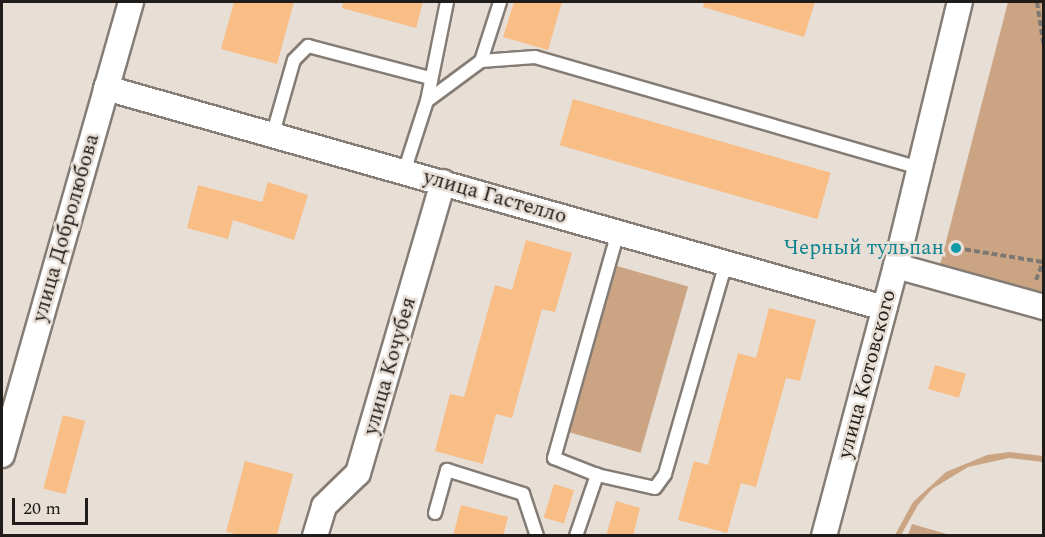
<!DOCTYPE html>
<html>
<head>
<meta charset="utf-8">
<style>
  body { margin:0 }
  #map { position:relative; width:1045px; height:537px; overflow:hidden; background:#e7ded6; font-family:Spectral,serif }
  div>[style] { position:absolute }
  .green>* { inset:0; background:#cba583; transform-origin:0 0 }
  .building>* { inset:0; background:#f9bd86; transform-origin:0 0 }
  .path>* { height:4px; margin-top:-2px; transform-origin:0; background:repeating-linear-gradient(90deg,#7e7873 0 6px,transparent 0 9px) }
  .roads { filter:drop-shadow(2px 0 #847c75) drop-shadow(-2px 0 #847c75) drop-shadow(0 2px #847c75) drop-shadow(0 -2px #847c75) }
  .lane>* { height:12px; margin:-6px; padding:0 6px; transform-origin:6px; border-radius:6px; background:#fff }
  .street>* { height:24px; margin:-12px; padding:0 12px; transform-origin:12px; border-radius:12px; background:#fff }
  .dots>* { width:16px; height:16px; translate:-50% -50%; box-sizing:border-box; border:3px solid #e7ded6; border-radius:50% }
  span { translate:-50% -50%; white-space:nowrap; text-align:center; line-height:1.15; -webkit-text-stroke:5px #e7ded6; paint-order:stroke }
  .street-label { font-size:21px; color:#201c1a }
  .culture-label { font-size:21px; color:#0d838f }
  .right { translate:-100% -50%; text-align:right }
  .frame { position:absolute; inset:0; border:3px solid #201c1a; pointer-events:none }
  .scale { position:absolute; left:12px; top:498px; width:76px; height:27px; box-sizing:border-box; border:3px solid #201c1a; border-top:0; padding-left:8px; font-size:18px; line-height:21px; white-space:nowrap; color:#201c1a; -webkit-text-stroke:4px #e7ded6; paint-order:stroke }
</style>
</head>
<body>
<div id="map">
  <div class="green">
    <i style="clip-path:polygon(1008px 2px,1043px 2px,1043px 292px,940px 265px)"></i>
    <i style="left:617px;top:266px;width:74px;height:173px;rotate:16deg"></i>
    <i style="clip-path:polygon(1009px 452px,1043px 456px,1043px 462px,1009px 458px,968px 467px,932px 489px,918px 505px,901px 535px,895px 535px,913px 502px,946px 472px,987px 455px)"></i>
    <i style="clip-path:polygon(912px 524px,950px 535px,908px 535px)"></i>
  </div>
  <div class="building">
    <i style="clip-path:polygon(234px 2px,294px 2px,277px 64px,221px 49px)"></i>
    <i style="clip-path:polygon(343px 2px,423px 2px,416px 28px,342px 8px)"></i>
    <i style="clip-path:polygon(514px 2px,562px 2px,548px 50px,503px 37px)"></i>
    <i style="clip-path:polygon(704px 2px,815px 2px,804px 37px,703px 7px)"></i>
    <i style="left:573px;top:99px;width:268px;height:48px;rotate:16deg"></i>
    <i style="clip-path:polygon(268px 182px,308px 195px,294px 240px,233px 220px,228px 239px,187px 228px,198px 185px,262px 202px)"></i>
    <i style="clip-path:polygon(526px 240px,572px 253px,555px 312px,542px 309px,512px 418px,496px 414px,483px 464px,435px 451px,450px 394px,464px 397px,495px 285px,512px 290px)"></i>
    <i style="clip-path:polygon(769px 308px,816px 320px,800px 381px,786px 378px,756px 487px,741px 483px,727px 533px,678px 520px,694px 461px,708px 465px,738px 353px,756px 358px)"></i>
    <i style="left:935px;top:365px;width:32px;height:25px;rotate:16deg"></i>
    <i style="left:63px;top:415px;width:23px;height:76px;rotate:15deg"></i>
    <i style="left:245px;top:461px;width:50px;height:73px;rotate:15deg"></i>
    <i style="left:554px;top:484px;width:21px;height:35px;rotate:17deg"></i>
    <i style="clip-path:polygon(616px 501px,640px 508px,633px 536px,606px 536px)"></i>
    <i style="clip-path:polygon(461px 505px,508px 517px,503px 536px,453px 536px)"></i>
  </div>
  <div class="path">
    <i style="left:1037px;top:2px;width:47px;rotate:81.3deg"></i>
    <i style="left:956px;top:248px;width:88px;rotate:9.1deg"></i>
    <i style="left:1036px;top:280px;width:19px;rotate:-69deg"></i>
  </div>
  <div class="roads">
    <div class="lane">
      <i style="left:481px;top:61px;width:62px;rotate:-72.1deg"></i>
      <i style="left:427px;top:101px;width:101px;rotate:-78.6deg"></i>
      <i style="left:273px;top:133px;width:76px;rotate:-74deg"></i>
      <i style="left:294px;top:60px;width:20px;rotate:-45deg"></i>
      <i style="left:308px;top:46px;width:126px;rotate:14.7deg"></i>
      <i style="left:404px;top:172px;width:75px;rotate:-72.1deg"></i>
      <i style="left:427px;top:101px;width:67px;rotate:-36.5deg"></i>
      <i style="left:481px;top:61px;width:54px;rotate:-4.2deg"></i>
      <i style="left:535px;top:57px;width:401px;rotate:16.1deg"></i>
      <i style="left:618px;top:232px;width:235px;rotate:105.8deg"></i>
      <i style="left:554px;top:458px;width:46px;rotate:21.6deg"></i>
      <i style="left:597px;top:475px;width:59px;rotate:12.6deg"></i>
      <i style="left:655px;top:488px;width:17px;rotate:-54deg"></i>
      <i style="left:665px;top:474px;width:220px;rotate:-73.9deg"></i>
      <i style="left:435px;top:513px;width:45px;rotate:-74.4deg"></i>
      <i style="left:447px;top:470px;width:80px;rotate:17.5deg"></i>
      <i style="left:523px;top:494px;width:44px;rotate:71.6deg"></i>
      <i style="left:576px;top:536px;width:65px;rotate:-71deg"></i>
    </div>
    <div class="street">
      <i style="left:106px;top:88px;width:809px;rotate:15.79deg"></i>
      <i style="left:896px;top:266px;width:154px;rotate:15.5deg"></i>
      <i style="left:2px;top:455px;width:471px;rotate:-74.1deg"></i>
      <i style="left:315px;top:536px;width:31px;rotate:-73deg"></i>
      <i style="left:324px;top:506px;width:47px;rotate:-44.1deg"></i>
      <i style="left:358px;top:473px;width:303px;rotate:-73.7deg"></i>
      <i style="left:824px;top:536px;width:279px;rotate:-75.1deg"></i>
      <i style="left:896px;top:266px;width:272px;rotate:-76.4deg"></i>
    </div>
  </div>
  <div class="dots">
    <i style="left:956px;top:248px;background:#0f9aa8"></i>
  </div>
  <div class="street-label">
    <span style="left:495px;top:197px;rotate:16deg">улица Гастелло</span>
    <span style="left:66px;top:228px;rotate:-74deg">улица Добролюбова</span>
    <span style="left:390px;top:366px;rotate:-74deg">улица Кочубея</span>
    <span style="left:867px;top:374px;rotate:-75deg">улица Котовского</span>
  </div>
  <div class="culture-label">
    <span class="right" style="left:944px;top:248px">Черный тульпан</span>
  </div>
  <div class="frame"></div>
  <div class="scale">20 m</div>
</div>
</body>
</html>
